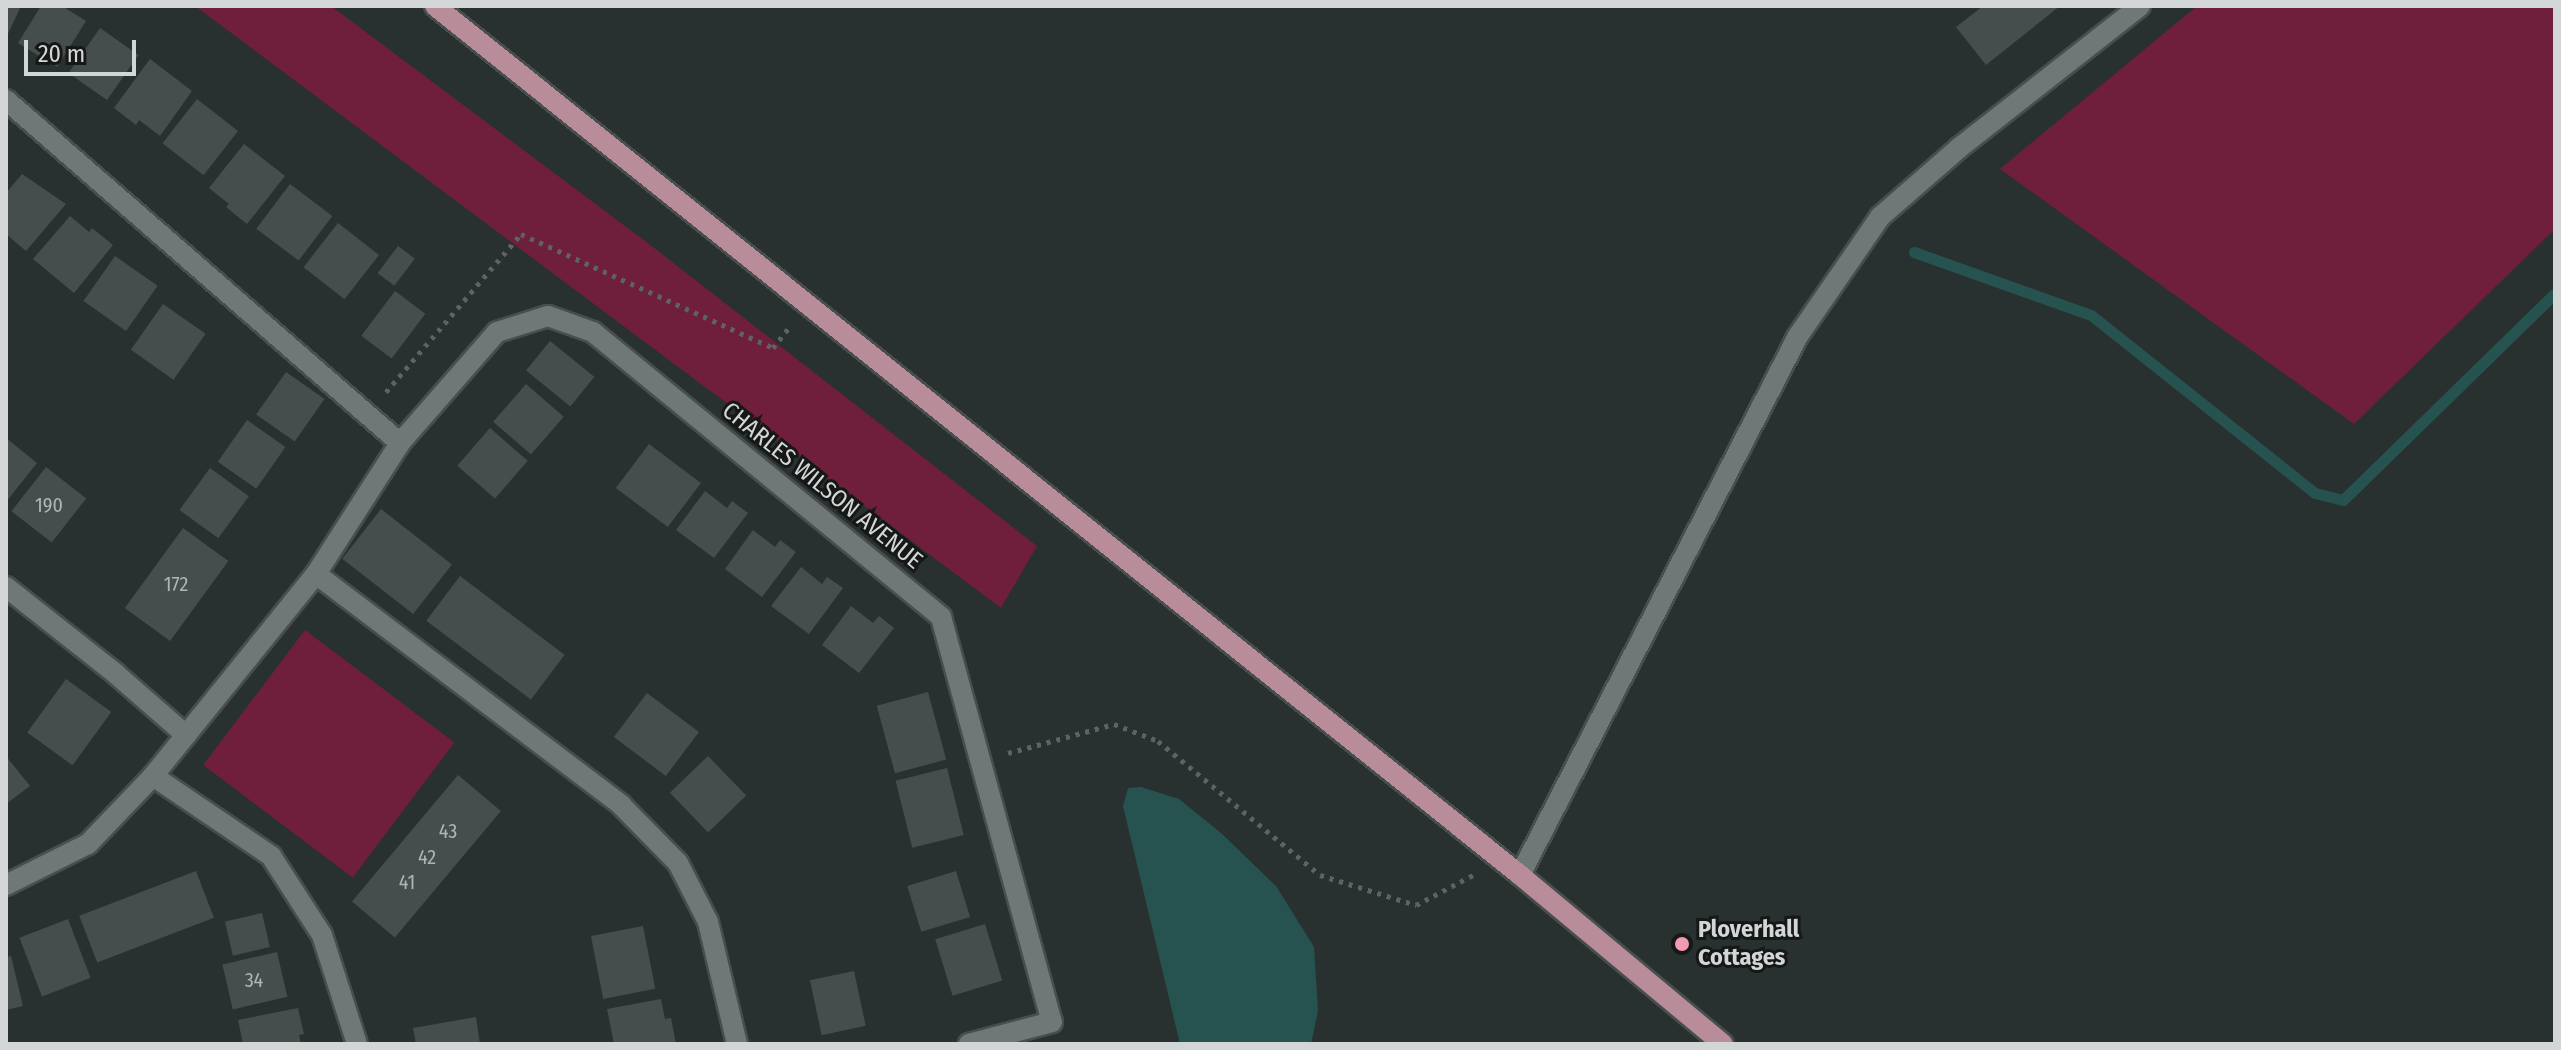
<!DOCTYPE html>
<html>
<head>
<meta charset="utf-8">
<style>
  body { margin:0 }
  #map { position:relative; width:2561px; height:1050px; overflow:hidden; background:#293130; font-family:"Fira Sans Condensed",sans-serif }
  div>[style] { position:absolute }
  .green>* { inset:0; background:#6f1e3c; transform-origin:0 0 }
  .water>* { inset:0; background:#26534f }
  .stream>* { height:11px; margin:-5.5px; padding:0 5.5px; transform-origin:5.5px; border-radius:5.5px; background:#26534f }
  .building>* { inset:0; background:#464e4d; transform-origin:0 0 }
  .path>* { height:5px; margin-top:-2.5px; transform-origin:0; background:repeating-linear-gradient(90deg,#5c6362 0 4px,transparent 0 10px) }
  .roads { filter:drop-shadow(2px 0 #484e4d) drop-shadow(-2px 0 #484e4d) drop-shadow(0 2px #484e4d) drop-shadow(0 -2px #484e4d) }
  .minor>* { height:20px; margin:-10px; padding:0 10px; transform-origin:10px; border-radius:10px; background:#707877 }
  .major>* { height:20px; margin:-10px; padding:0 10px; transform-origin:10px; border-radius:10px; background:#b88d99 }
  .dots>* { width:22px; height:22px; translate:-50% -50%; box-sizing:border-box; border:4px solid #151817; border-radius:50% }
  span { translate:-50% -50%; white-space:nowrap; text-align:center; line-height:1.15; -webkit-text-stroke:6px #151817; paint-order:stroke }
  .number-label { font-size:20px; color:#afb4b4 }
  .number-label span { -webkit-text-stroke-width:0 }
  .street-label { font-size:24px; color:#d2d6d6 }
  .poi-label { font-size:24px; color:#d2d6d6; font-weight:700 }
  .left { translate:0 -50%; text-align:left }
  .frame { position:absolute; inset:0; border:8px solid #d2d6d6; pointer-events:none }
  .scale { position:absolute; left:24px; top:40px; width:112px; height:36px; box-sizing:border-box; border:4px solid #d2d6d6; border-top:0; padding-left:10px; font-size:24px; line-height:28px; white-space:nowrap; color:#d2d6d6; -webkit-text-stroke:6px #151817; paint-order:stroke }
</style>
</head>
<body>
<div id="map">
  <div class="green">
    <i style="clip-path:polygon(195px 6px,331px 6px,649px 244px,1037px 546px,1001px 608px)"></i>
    <i style="clip-path:polygon(2197px 6px,2555px 6px,2555px 229px,2354px 424px,2000px 169px)"></i>
    <i style="left:305px;top:630px;width:187px;height:169px;rotate:37deg"></i>
  </div>
  <div class="water">
    <i style="clip-path:polygon(1141px 787px,1179px 799px,1221px 833px,1276px 886px,1314px 947px,1318px 1011px,1311px 1044px,1180px 1044px,1123px 806px,1128px 788px)"></i>
  </div>
  <div class="stream">
    <i style="left:1914px;top:252px;width:188px;rotate:19.6deg"></i>
    <i style="left:2091px;top:315px;width:286px;rotate:38.5deg"></i>
    <i style="left:2315px;top:493px;width:29px;rotate:14deg"></i>
    <i style="left:2343px;top:500px;width:296px;rotate:-44.3deg"></i>
  </div>
  <div class="building">
    <i style="clip-path:polygon(6px 6px,21px 6px,6px 38px)"></i>
    <i style="clip-path:polygon(41px 6px,62px 6px,86px 21px,57px 67px,18px 43px)"></i>
    <i style="clip-path:polygon(1983px 6px,2060px 6px,1986px 65px,1956px 27px)"></i>
    <i style="left:100px;top:28px;width:47px;height:55px;rotate:35deg"></i>
    <i style="clip-path:polygon(150px 59px,192px 91px,160px 136px,139px 120px,136px 125px,114px 108px)"></i>
    <i style="left:197px;top:99px;width:52px;height:56px;rotate:38deg"></i>
    <i style="clip-path:polygon(244px 144px,285px 176px,247px 224px,226px 207px,229px 204px,209px 188px)"></i>
    <i style="clip-path:polygon(22px 174px,66px 204px,26px 251px,6px 234px,6px 193px)"></i>
    <i style="left:290px;top:184px;width:53px;height:56px;rotate:37deg"></i>
    <i style="clip-path:polygon(70px 216px,89px 232px,92px 228px,113px 245px,74px 293px,33px 259px)"></i>
    <i style="left:338px;top:223px;width:52px;height:56px;rotate:38deg"></i>
    <i style="left:398px;top:246px;width:21px;height:34px;rotate:37deg"></i>
    <i style="left:115px;top:256px;width:52px;height:55px;rotate:35deg"></i>
    <i style="left:395px;top:291px;width:38px;height:56px;rotate:37deg"></i>
    <i style="left:163px;top:304px;width:52px;height:56px;rotate:35deg"></i>
    <i style="left:550px;top:341px;width:57px;height:38px;rotate:39deg"></i>
    <i style="left:286px;top:372px;width:47px;height:52px;rotate:35deg"></i>
    <i style="left:526px;top:384px;width:50px;height:50px;rotate:41deg"></i>
    <i style="left:247px;top:420px;width:47px;height:51px;rotate:35deg"></i>
    <i style="left:490px;top:428px;width:50px;height:50px;rotate:41deg"></i>
    <i style="clip-path:polygon(6px 438px,37px 463px,6px 502px)"></i>
    <i style="left:649px;top:444px;width:65px;height:55px;rotate:37deg"></i>
    <i style="left:46px;top:467px;width:51px;height:56px;rotate:38deg"></i>
    <i style="left:210px;top:468px;width:48px;height:52px;rotate:36deg"></i>
    <i style="clip-path:polygon(705px 491px,727px 508px,732px 501px,748px 513px,714px 558px,676px 530px)"></i>
    <i style="left:381px;top:509px;width:90px;height:63px;rotate:38deg"></i>
    <i style="left:183px;top:528px;width:56px;height:99px;rotate:36deg"></i>
    <i style="clip-path:polygon(753px 530px,775px 547px,780px 540px,796px 552px,762px 597px,725px 569px)"></i>
    <i style="clip-path:polygon(801px 567px,822px 584px,827px 577px,843px 588px,809px 634px,771px 606px)"></i>
    <i style="left:460px;top:576px;width:131px;height:56px;rotate:37deg"></i>
    <i style="clip-path:polygon(851px 606px,873px 623px,879px 616px,894px 628px,859px 673px,822px 645px)"></i>
    <i style="left:66px;top:679px;width:56px;height:66px;rotate:36deg"></i>
    <i style="left:928px;top:692px;width:70px;height:53px;rotate:75deg"></i>
    <i style="left:647px;top:693px;width:65px;height:55px;rotate:37deg"></i>
    <i style="clip-path:polygon(6px 756px,30px 786px,6px 804px)"></i>
    <i style="left:708px;top:756px;width:55px;height:53px;rotate:46deg"></i>
    <i style="left:947px;top:768px;width:69px;height:53px;rotate:76deg"></i>
    <i style="left:458px;top:775px;width:56px;height:165px;rotate:40deg"></i>
    <i style="left:196px;top:871px;width:50px;height:125px;rotate:69deg"></i>
    <i style="left:956px;top:871px;width:48px;height:51px;rotate:73deg"></i>
    <i style="left:262px;top:913px;width:35px;height:38px;rotate:77deg"></i>
    <i style="left:68px;top:919px;width:63px;height:52px;rotate:69deg"></i>
    <i style="left:985px;top:924px;width:59px;height:52px;rotate:73deg"></i>
    <i style="left:643px;top:926px;width:64px;height:53px;rotate:79deg"></i>
    <i style="left:277px;top:952px;width:46px;height:56px;rotate:77deg"></i>
    <i style="clip-path:polygon(11px 956px,23px 1006px,6px 1010px,6px 957px)"></i>
    <i style="left:854px;top:971px;width:56px;height:45px;rotate:78deg"></i>
    <i style="clip-path:polygon(661px 999px,665px 1019px,671px 1018px,676px 1044px,614px 1044px,607px 1009px)"></i>
    <i style="clip-path:polygon(298px 1008px,304px 1034px,299px 1035px,301px 1044px,243px 1044px,238px 1020px)"></i>
    <i style="clip-path:polygon(476px 1017px,480px 1044px,416px 1044px,413px 1028px)"></i>
  </div>
  <div class="path">
    <i style="left:386px;top:392px;width:208px;rotate:-49.5deg"></i>
    <i style="left:521px;top:234px;width:277px;rotate:24.3deg"></i>
    <i style="left:773px;top:348px;width:29px;rotate:-52deg"></i>
    <i style="left:1008px;top:753px;width:110px;rotate:-15.3deg"></i>
    <i style="left:1114px;top:724px;width:47px;rotate:21.1deg"></i>
    <i style="left:1158px;top:741px;width:210px;rotate:39.6deg"></i>
    <i style="left:1320px;top:875px;width:101px;rotate:17.4deg"></i>
    <i style="left:1416px;top:905px;width:67px;rotate:-27.7deg"></i>
  </div>
  <div class="roads">
    <div class="minor">
      <i style="left:6px;top:100px;width:522px;rotate:41.04deg"></i>
      <i style="left:316px;top:574px;width:383px;rotate:37.1deg"></i>
      <i style="left:621px;top:805px;width:81px;rotate:45.5deg"></i>
      <i style="left:678px;top:863px;width:66px;rotate:63deg"></i>
      <i style="left:708px;top:922px;width:125px;rotate:76.6deg"></i>
      <i style="left:6px;top:587px;width:140px;rotate:38.3deg"></i>
      <i style="left:116px;top:674px;width:93px;rotate:41.1deg"></i>
      <i style="left:153px;top:776px;width:143px;rotate:34.1deg"></i>
      <i style="left:271px;top:856px;width:94px;rotate:57.2deg"></i>
      <i style="left:322px;top:935px;width:114px;rotate:72.2deg"></i>
      <i style="left:1520px;top:875px;width:606px;rotate:-62.72deg"></i>
      <i style="left:1798px;top:336px;width:145px;rotate:-55.4deg"></i>
      <i style="left:1880px;top:217px;width:105px;rotate:-41.1deg"></i>
      <i style="left:1959px;top:148px;width:230px;rotate:-38.1deg"></i>
      <i style="left:6px;top:885px;width:92px;rotate:-26.6deg"></i>
      <i style="left:88px;top:844px;width:94px;rotate:-46.3deg"></i>
      <i style="left:153px;top:776px;width:260px;rotate:-51.1deg"></i>
      <i style="left:316px;top:574px;width:156px;rotate:-57.3deg"></i>
      <i style="left:400px;top:443px;width:147px;rotate:-48.9deg"></i>
      <i style="left:497px;top:332px;width:53px;rotate:-17.4deg"></i>
      <i style="left:548px;top:316px;width:48px;rotate:19.6deg"></i>
      <i style="left:593px;top:332px;width:450px;rotate:39.3deg"></i>
      <i style="left:941px;top:617px;width:420px;rotate:74.7deg"></i>
      <i style="left:1052px;top:1022px;width:86px;rotate:165.2deg"></i>
    </div>
    <div class="major">
      <i style="left:435px;top:6px;width:1390px;rotate:38.69deg"></i>
      <i style="left:1520px;top:875px;width:264px;rotate:39.8deg"></i>
    </div>
  </div>
  <div class="dots">
    <i style="left:1682px;top:944px;background:#f19ab2"></i>
  </div>
  <div class="number-label">
    <span style="left:49px;top:505px">190</span>
    <span style="left:176px;top:584px">172</span>
    <span style="left:448px;top:831px">43</span>
    <span style="left:427px;top:857px">42</span>
    <span style="left:407px;top:882px">41</span>
    <span style="left:254px;top:980px">34</span>
  </div>
  <div class="street-label">
    <span style="left:822px;top:486px;rotate:39deg">CHARLES WILSON AVENUE</span>
  </div>
  <div class="poi-label">
    <span class="left" style="left:1698px;top:944px">Ploverhall<br>Cottages</span>
  </div>
  <div class="frame"></div>
  <div class="scale">20 m</div>
</div>
</body>
</html>
